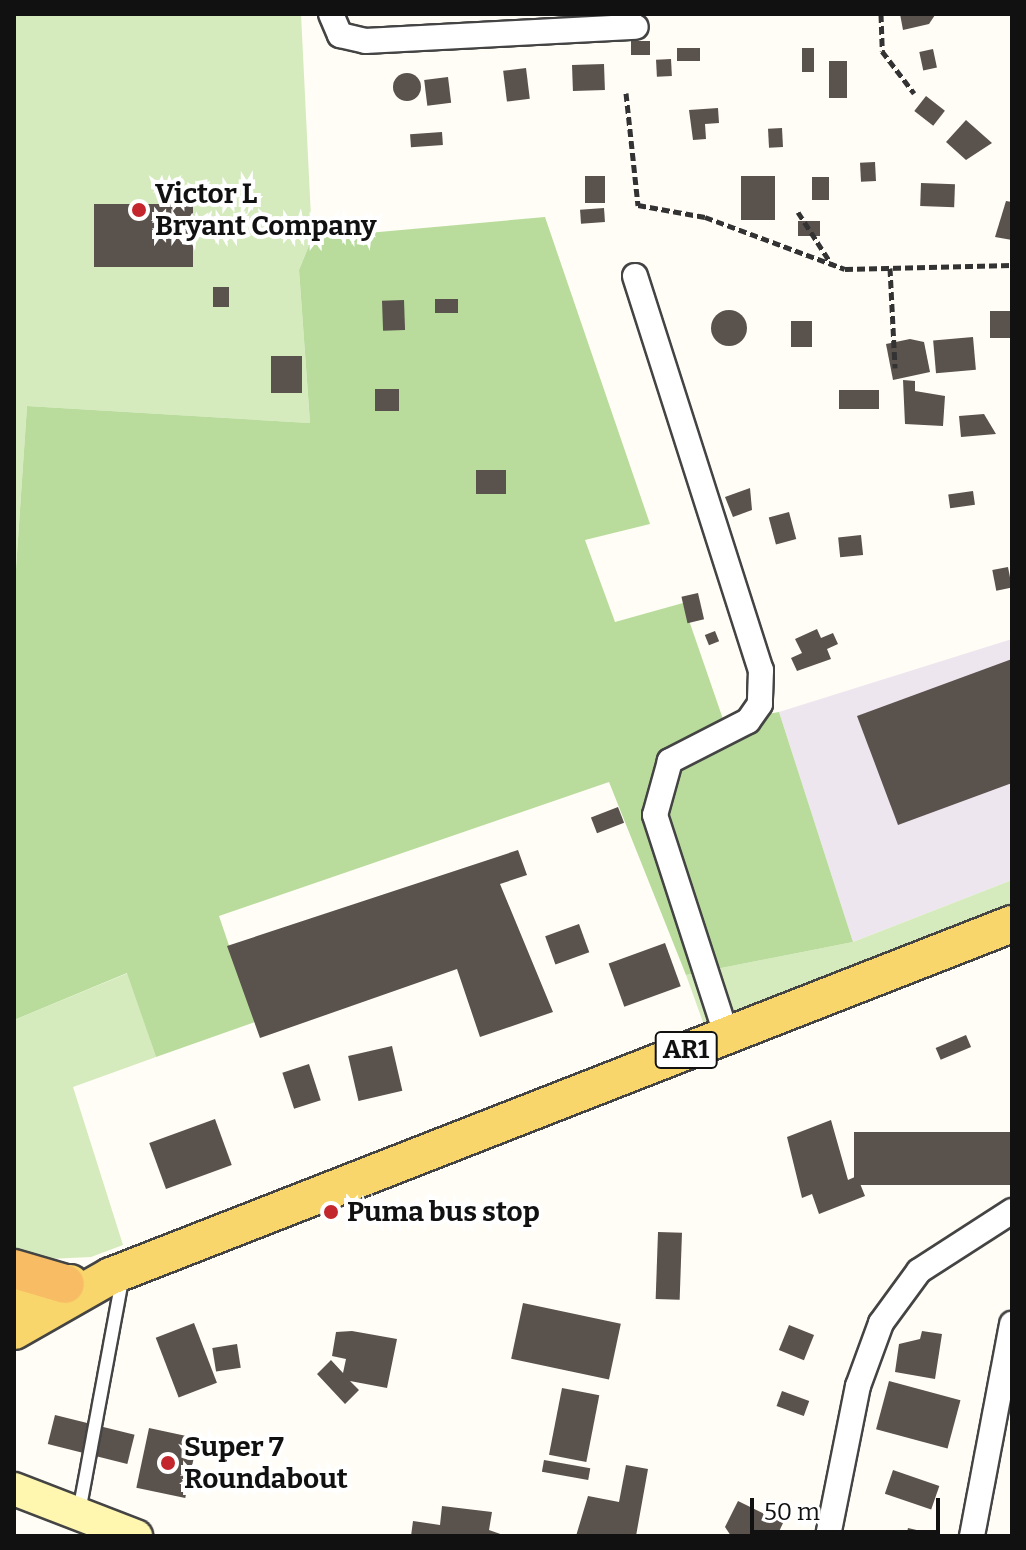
<!DOCTYPE html>
<html>
<head>
<meta charset="utf-8">
<style>
  body { margin:0 }
  #map { position:relative; width:1026px; height:1550px; overflow:hidden; background:#fffdf5; font-family:Bitter,serif }
  div>[style] { position:absolute }
  .industrial>* { inset:0; background:#eee6ef }
  .green>* { inset:0; background:#d5ebbd }
  .forest>* { inset:0; background:#b9dc9c }
  .building>* { inset:0; background:#5a524d; transform-origin:0 0 }
  .round { border-radius:50% }
  .path>* { height:5px; margin-top:-2.5px; transform-origin:0; background:repeating-linear-gradient(90deg,#333 0 8px,transparent 0 12px) }
  .roads { filter:drop-shadow(2px 0 #444) drop-shadow(-2px 0 #444) drop-shadow(0 2px #444) drop-shadow(0 -2px #444) }
  .service>* { height:12px; margin:-6px; padding:0 6px; transform-origin:6px; border-radius:6px; background:#fff }
  .minor>* { height:24px; margin:-12px; padding:0 12px; transform-origin:12px; border-radius:12px; background:#fff }
  .secondary>* { height:32px; margin:-16px; padding:0 16px; transform-origin:16px; border-radius:16px; background:#fff6b0 }
  .primary>* { height:36px; margin:-18px; padding:0 18px; transform-origin:18px; border-radius:18px; background:#f9d66b }
  .trunk>* { height:38px; margin:-19px; padding:0 19px; transform-origin:19px; border-radius:19px; background:#f7bc64 }
  .dots>* { width:22px; height:22px; translate:-50% -50%; box-sizing:border-box; border:4px solid #fff; border-radius:50% }
  span { translate:-50% -50%; white-space:nowrap; text-align:center; line-height:1.15; -webkit-text-stroke:8px #fff; paint-order:stroke }
  .shield-label span { padding:2px 6px; background:#fff; border:2px solid; border-radius:6px; -webkit-text-stroke-width:0 }
  .shield-label { font-size:26px; color:#111; font-weight:700 }
  .poi-label { font-size:28px; color:#111; font-weight:700 }
  .left { translate:0 -50%; text-align:left }
  .frame { position:absolute; inset:0; border:16px solid #111; pointer-events:none }
  .scale { position:absolute; left:750px; top:1498px; width:190px; height:36px; box-sizing:border-box; border:4px solid #111; border-top:0; padding-left:10px; font-size:24px; line-height:28px; white-space:nowrap; color:#111; -webkit-text-stroke:6px #fff; paint-order:stroke }
</style>
</head>
<body>
<div id="map">
  <div class="industrial">
    <i style="clip-path:polygon(1012px 639px,1012px 880px,853px 942px,779px 712px)"></i>
  </div>
  <div class="green">
    <i style="clip-path:polygon(14px 14px,301px 14px,312px 238px,299px 270px,310px 423px,27px 406px,14px 598px)"></i>
    <i style="clip-path:polygon(1012px 880px,1012px 904px,704px 1025px,686px 975px,853px 942px)"></i>
    <i style="clip-path:polygon(128px 973px,156px 1057px,73px 1087px,123px 1245px,91px 1257px,28px 1260px,14px 1255px,14px 1020px)"></i>
  </div>
  <div class="forest">
    <i style="clip-path:polygon(545px 217px,650px 524px,585px 540px,615px 622px,683px 603px,724px 722px,779px 712px,853px 942px,686px 975px,609px 782px,219px 916px,255px 1022px,156px 1057px,127px 973px,14px 1020px,14px 598px,27px 406px,310px 423px,299px 270px,312px 238px)"></i>
  </div>
  <div class="building">
    <i style="clip-path:polygon(900px 14px,935px 14px,935px 15px,929px 24px,903px 30px)"></i>
    <i style="left:631px;top:41px;width:19px;height:14px"></i>
    <i style="left:677px;top:48px;width:23px;height:13px"></i>
    <i style="left:802px;top:48px;width:12px;height:24px"></i>
    <i style="left:933px;top:49px;width:19px;height:14px;rotate:78deg"></i>
    <i style="left:671px;top:59px;width:17px;height:15px;rotate:87deg"></i>
    <i style="left:829px;top:61px;width:18px;height:37px"></i>
    <i style="left:604px;top:64px;width:26px;height:32px;rotate:88deg"></i>
    <i style="left:526px;top:68px;width:31px;height:23px;rotate:83deg"></i>
    <i class="round" style="left:393px;top:73px;width:28px;height:28px"></i>
    <i style="left:448px;top:77px;width:26px;height:24px;rotate:83deg"></i>
    <i style="left:926px;top:96px;width:24px;height:19px;rotate:38deg"></i>
    <i style="clip-path:polygon(718px 108px,719px 123px,705px 124px,706px 139px,693px 140px,689px 110px)"></i>
    <i style="clip-path:polygon(966px 120px,992px 143px,966px 160px,946px 142px)"></i>
    <i style="left:782px;top:128px;width:19px;height:14px;rotate:87deg"></i>
    <i style="left:442px;top:132px;width:13px;height:32px;rotate:86deg"></i>
    <i style="left:875px;top:162px;width:19px;height:15px;rotate:87deg"></i>
    <i style="left:605px;top:176px;width:27px;height:20px;rotate:90deg"></i>
    <i style="left:741px;top:176px;width:34px;height:44px"></i>
    <i style="left:812px;top:177px;width:17px;height:23px"></i>
    <i style="left:921px;top:183px;width:34px;height:23px;rotate:2deg"></i>
    <i style="clip-path:polygon(1006px 201px,1012px 202px,1012px 240px,995px 237px)"></i>
    <i style="left:193px;top:204px;width:63px;height:99px;rotate:90deg"></i>
    <i style="left:604px;top:208px;width:14px;height:24px;rotate:86deg"></i>
    <i style="left:798px;top:221px;width:22px;height:15px"></i>
    <i style="left:213px;top:287px;width:16px;height:20px"></i>
    <i style="left:435px;top:299px;width:23px;height:14px"></i>
    <i style="left:404px;top:300px;width:30px;height:22px;rotate:88deg"></i>
    <i class="round" style="left:711px;top:310px;width:36px;height:36px"></i>
    <i style="left:1012px;top:311px;width:27px;height:22px;rotate:90deg"></i>
    <i style="left:791px;top:321px;width:21px;height:26px"></i>
    <i style="left:973px;top:337px;width:33px;height:40px;rotate:85deg"></i>
    <i style="clip-path:polygon(910px 339px,924px 342px,930px 372px,893px 380px,886px 344px)"></i>
    <i style="left:271px;top:356px;width:31px;height:37px"></i>
    <i style="clip-path:polygon(903px 380px,915px 381px,915px 391px,945px 396px,943px 426px,905px 424px)"></i>
    <i style="left:375px;top:389px;width:24px;height:22px"></i>
    <i style="left:879px;top:390px;width:19px;height:40px;rotate:90deg"></i>
    <i style="clip-path:polygon(984px 414px,996px 434px,961px 437px,959px 416px)"></i>
    <i style="left:476px;top:470px;width:30px;height:24px"></i>
    <i style="clip-path:polygon(750px 488px,752px 510px,733px 517px,725px 497px)"></i>
    <i style="left:973px;top:491px;width:14px;height:25px;rotate:82deg"></i>
    <i style="left:789px;top:512px;width:28px;height:21px;rotate:75deg"></i>
    <i style="left:861px;top:535px;width:20px;height:23px;rotate:84deg"></i>
    <i style="left:1008px;top:567px;width:21px;height:16px;rotate:79deg"></i>
    <i style="left:698px;top:593px;width:27px;height:17px;rotate:77deg"></i>
    <i style="clip-path:polygon(817px 629px,821px 638px,833px 633px,838px 644px,827px 649px,831px 659px,797px 671px,791px 658px,802px 653px,795px 639px)"></i>
    <i style="left:715px;top:631px;width:11px;height:11px;rotate:68deg"></i>
    <i style="clip-path:polygon(1012px 659px,1012px 783px,898px 825px,857px 716px)"></i>
    <i style="left:618px;top:807px;width:17px;height:29px;rotate:69deg"></i>
    <i style="clip-path:polygon(518px 850px,527px 875px,500px 884px,553px 1012px,480px 1037px,457px 969px,260px 1038px,227px 946px)"></i>
    <i style="left:579px;top:924px;width:30px;height:36px;rotate:70deg"></i>
    <i style="left:665px;top:943px;width:46px;height:60px;rotate:70deg"></i>
    <i style="left:966px;top:1035px;width:13px;height:33px;rotate:67deg"></i>
    <i style="left:392px;top:1046px;width:46px;height:45px;rotate:77deg"></i>
    <i style="left:309px;top:1064px;width:38px;height:28px;rotate:72deg"></i>
    <i style="left:215px;top:1119px;width:49px;height:70px;rotate:70deg"></i>
    <i style="clip-path:polygon(831px 1120px,848px 1180px,857px 1176px,865px 1196px,819px 1214px,812px 1194px,802px 1198px,787px 1137px)"></i>
    <i style="left:1012px;top:1132px;width:53px;height:158px;rotate:90deg"></i>
    <i style="left:658px;top:1232px;width:24px;height:67px;rotate:2deg"></i>
    <i style="left:523px;top:1303px;width:100px;height:57px;rotate:12deg"></i>
    <i style="left:194px;top:1323px;width:64px;height:41px;rotate:69deg"></i>
    <i style="left:789px;top:1325px;width:27px;height:27px;rotate:22deg"></i>
    <i style="clip-path:polygon(352px 1331px,397px 1339px,387px 1388px,350px 1381px,359px 1390px,345px 1404px,317px 1374px,331px 1360px,343px 1373px,346px 1359px,332px 1356px,336px 1332px)"></i>
    <i style="clip-path:polygon(922px 1331px,942px 1334px,935px 1379px,895px 1372px,899px 1344px,920px 1339px)"></i>
    <i style="left:237px;top:1344px;width:24px;height:25px;rotate:81deg"></i>
    <i style="left:889px;top:1381px;width:74px;height:50px;rotate:15deg"></i>
    <i style="left:562px;top:1388px;width:38px;height:68px;rotate:11deg"></i>
    <i style="left:782px;top:1391px;width:29px;height:16px;rotate:20deg"></i>
    <i style="left:55px;top:1415px;width:82px;height:30px;rotate:14deg"></i>
    <i style="left:149px;top:1428px;width:50px;height:61px;rotate:12deg"></i>
    <i style="left:544px;top:1460px;width:47px;height:12px;rotate:10deg"></i>
    <i style="clip-path:polygon(626px 1465px,648px 1469px,636px 1536px,576px 1536px,588px 1496px,619px 1502px)"></i>
    <i style="left:893px;top:1470px;width:49px;height:25px;rotate:19deg"></i>
    <i style="clip-path:polygon(738px 1501px,783px 1523px,777px 1536px,731px 1536px,725px 1527px)"></i>
    <i style="clip-path:polygon(442px 1506px,492px 1512px,489px 1530px,506px 1536px,411px 1536px,413px 1521px,440px 1525px)"></i>
    <i style="clip-path:polygon(908px 1528px,938px 1535px,938px 1536px,906px 1536px)"></i>
  </div>
  <div class="path">
    <i style="left:881px;top:14px;width:37px;rotate:88deg"></i>
    <i style="left:882px;top:51px;width:53px;rotate:52.7deg"></i>
    <i style="left:626px;top:93px;width:113px;rotate:83.9deg"></i>
    <i style="left:638px;top:205px;width:68px;rotate:10.2deg"></i>
    <i style="left:705px;top:217px;width:149px;rotate:20.4deg"></i>
    <i style="left:845px;top:269px;width:167px;rotate:-1.4deg"></i>
    <i style="left:798px;top:212px;width:63px;rotate:57.3deg"></i>
    <i style="left:890px;top:268px;width:100px;rotate:87.1deg"></i>
  </div>
  <div class="roads">
    <div class="service">
      <i style="left:79px;top:1512px;width:237px;rotate:-79.5deg"></i>
    </div>
    <div class="minor">
      <i style="left:331px;top:14px;width:23px;rotate:67deg"></i>
      <i style="left:340px;top:35px;width:26px;rotate:13deg"></i>
      <i style="left:365px;top:41px;width:271px;rotate:-3deg"></i>
      <i style="left:635px;top:276px;width:414px;rotate:72.3deg"></i>
      <i style="left:761px;top:670px;width:34px;rotate:92deg"></i>
      <i style="left:760px;top:704px;width:21px;rotate:125deg"></i>
      <i style="left:748px;top:721px;width:88px;rotate:152.9deg"></i>
      <i style="left:670px;top:761px;width:56px;rotate:105.5deg"></i>
      <i style="left:655px;top:815px;width:230px;rotate:72deg"></i>
      <i style="left:828px;top:1536px;width:153px;rotate:-78.7deg"></i>
      <i style="left:858px;top:1386px;width:67px;rotate:-69.9deg"></i>
      <i style="left:881px;top:1323px;width:64px;rotate:-53.8deg"></i>
      <i style="left:919px;top:1271px;width:111px;rotate:-32.8deg"></i>
      <i style="left:972px;top:1536px;width:216px;rotate:-79.3deg"></i>
    </div>
    <div class="secondary">
      <i style="left:14px;top:1489px;width:131px;rotate:21.1deg"></i>
    </div>
    <div class="primary">
      <i style="left:14px;top:1292px;width:57px;rotate:-9.1deg"></i>
      <i style="left:14px;top:1331px;width:112px;rotate:-29.6deg"></i>
      <i style="left:111px;top:1276px;width:967px;rotate:-21.34deg"></i>
    </div>
    <div class="trunk">
      <i style="left:14px;top:1269px;width:53px;rotate:16.4deg"></i>
    </div>
  </div>
  <div class="dots">
    <i style="left:139px;top:210px;background:#c4262e"></i>
    <i style="left:331px;top:1212px;background:#c4262e"></i>
    <i style="left:168px;top:1463px;background:#c4262e"></i>
  </div>
  <div class="shield-label">
    <span style="left:686px;top:1050px">AR1</span>
  </div>
  <div class="poi-label">
    <span class="left" style="left:155px;top:210px">Victor L<br>Bryant Company</span>
    <span class="left" style="left:347px;top:1212px">Puma bus stop</span>
    <span class="left" style="left:184px;top:1463px">Super 7<br>Roundabout</span>
  </div>
  <div class="frame"></div>
  <div class="scale">50 m</div>
</div>
</body>
</html>
